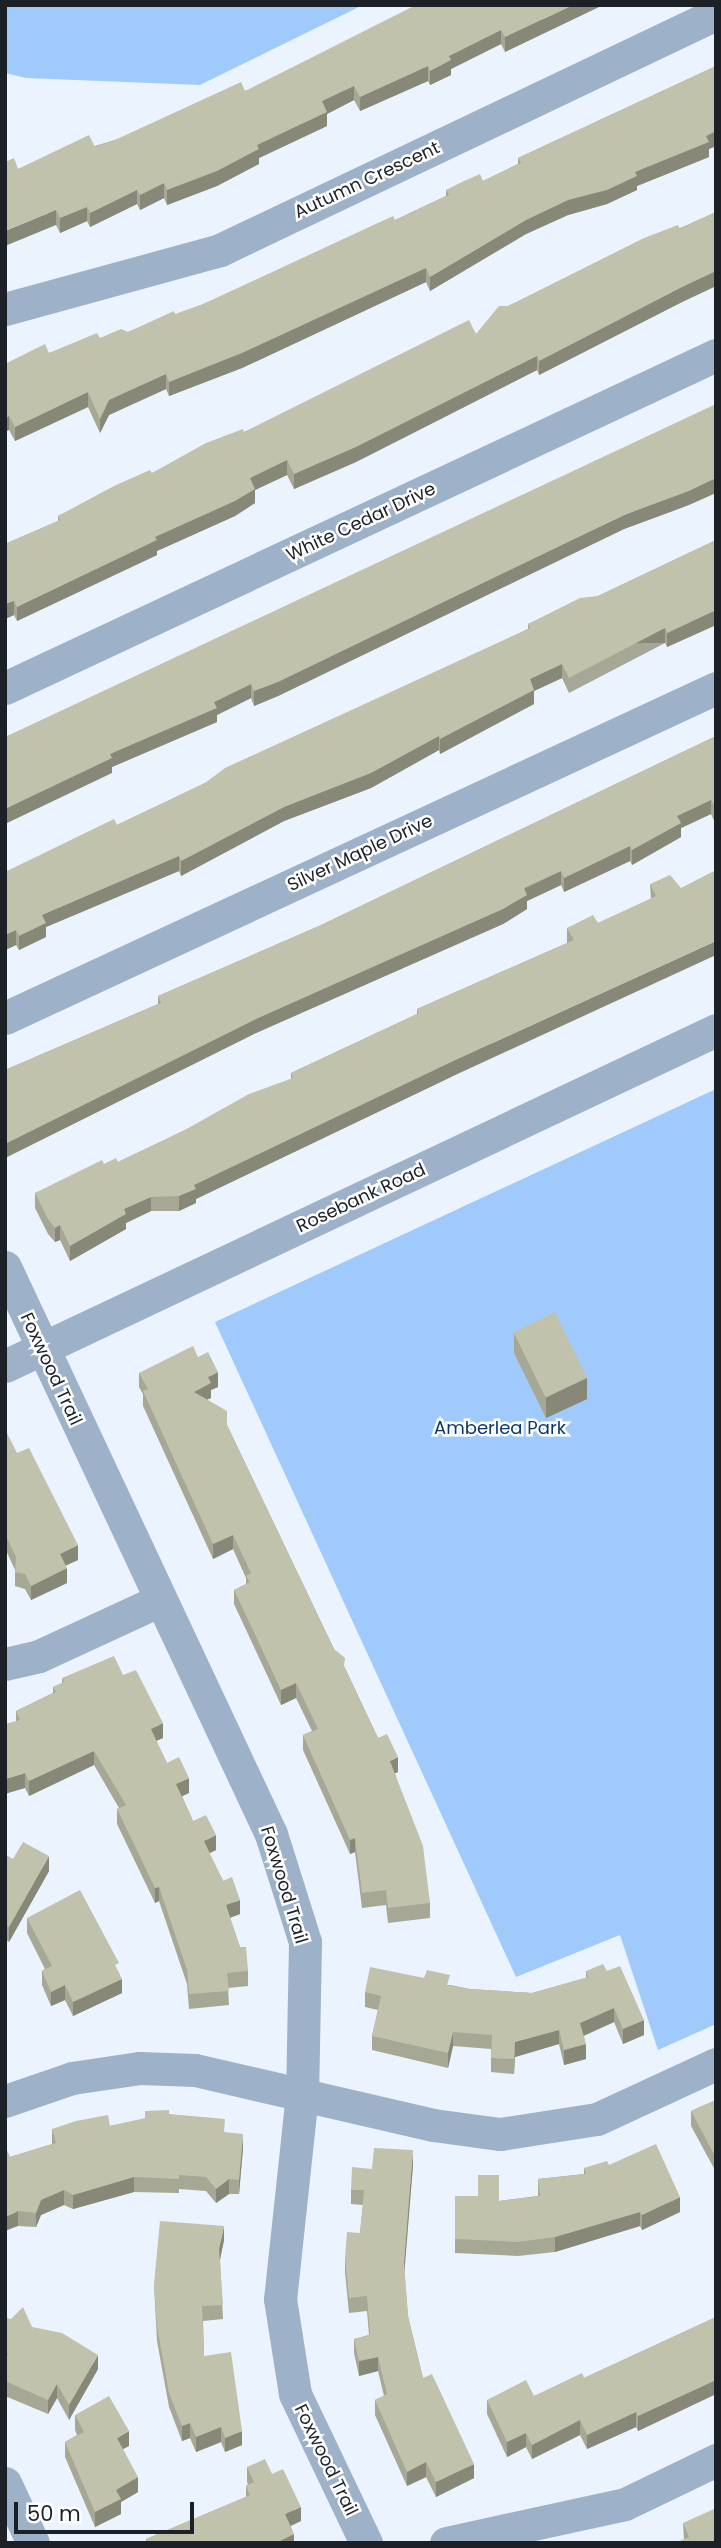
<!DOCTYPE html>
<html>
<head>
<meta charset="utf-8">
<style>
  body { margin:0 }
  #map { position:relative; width:721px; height:2548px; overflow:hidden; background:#eaf3fe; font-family:Poppins,sans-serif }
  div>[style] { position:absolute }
  .green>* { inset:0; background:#a1cafc }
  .minor>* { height:33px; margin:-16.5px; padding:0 16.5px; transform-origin:16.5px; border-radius:16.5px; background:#9db1c9 }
  .wall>* { inset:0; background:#a6a794 }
  .shaded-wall>* { inset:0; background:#878878; transform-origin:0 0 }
  .building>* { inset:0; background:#c1c2ac; transform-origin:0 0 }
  span { translate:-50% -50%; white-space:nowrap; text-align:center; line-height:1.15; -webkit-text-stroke:5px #fff; paint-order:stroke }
  .street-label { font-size:18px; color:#1c2128 }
  .park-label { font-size:18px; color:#0b3969 }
  .frame { position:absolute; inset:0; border:7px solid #1c2128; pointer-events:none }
  .scale { position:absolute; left:14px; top:2502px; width:180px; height:32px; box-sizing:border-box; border:4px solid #1c2128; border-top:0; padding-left:9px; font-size:21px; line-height:24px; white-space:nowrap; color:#1c2128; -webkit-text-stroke:5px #fff; paint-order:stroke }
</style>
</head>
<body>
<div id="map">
  <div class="green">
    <i style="clip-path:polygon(5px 5px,363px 5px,200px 85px,26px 78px,5px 73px)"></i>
    <i style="clip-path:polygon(716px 1089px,716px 2024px,658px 2050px,620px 1935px,516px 1977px,215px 1322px)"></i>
  </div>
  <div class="minor">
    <i style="left:5px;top:309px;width:223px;rotate:-15.3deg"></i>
    <i style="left:220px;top:250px;width:549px;rotate:-25.45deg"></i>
    <i style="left:5px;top:688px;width:785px;rotate:-25.1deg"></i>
    <i style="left:5px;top:1018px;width:784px;rotate:-24.9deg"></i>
    <i style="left:5px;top:1267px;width:626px;rotate:64.87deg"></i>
    <i style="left:271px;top:1834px;width:113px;rotate:72.5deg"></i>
    <i style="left:305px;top:1942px;width:152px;rotate:91.1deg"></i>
    <i style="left:302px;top:2094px;width:206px;rotate:96.1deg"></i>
    <i style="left:280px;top:2299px;width:96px;rotate:81deg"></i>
    <i style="left:295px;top:2394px;width:165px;rotate:64.5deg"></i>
    <i style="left:5px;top:1366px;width:786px;rotate:-25.29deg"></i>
    <i style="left:5px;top:1664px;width:35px;rotate:-13deg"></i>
    <i style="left:39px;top:1656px;width:133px;rotate:-24.8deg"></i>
    <i style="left:5px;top:2101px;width:71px;rotate:-18.9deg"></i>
    <i style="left:72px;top:2078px;width:69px;rotate:-8.4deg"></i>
    <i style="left:140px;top:2068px;width:55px;rotate:2.1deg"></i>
    <i style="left:195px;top:2070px;width:244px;rotate:13deg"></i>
    <i style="left:433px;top:2125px;width:68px;rotate:7.7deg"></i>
    <i style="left:500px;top:2134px;width:98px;rotate:-8.8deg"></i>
    <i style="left:597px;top:2119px;width:131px;rotate:-24.8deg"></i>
    <i style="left:5px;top:2483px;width:66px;rotate:65deg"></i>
    <i style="left:446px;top:2543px;width:183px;rotate:-12.3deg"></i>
    <i style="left:625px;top:2504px;width:101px;rotate:-25.8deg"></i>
  </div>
  <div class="wall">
    <i style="clip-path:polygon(603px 5px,505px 52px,501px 44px,451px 69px,451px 75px,430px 85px,428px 81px,360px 111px,354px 100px,327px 114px,327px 126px,259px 158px,259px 164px,217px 186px,167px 205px,164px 198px,140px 210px,137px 204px,90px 227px,87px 221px,60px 233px,56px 225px,18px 169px,115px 140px,245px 91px)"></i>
    <i style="clip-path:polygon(716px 66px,716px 146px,709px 149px,709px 157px,637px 186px,637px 190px,607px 204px,568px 215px,526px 234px,430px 291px,426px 282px,242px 368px,169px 396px,166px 389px,124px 408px,109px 415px,100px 433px,88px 407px,15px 441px,9px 430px,5px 364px,49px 353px,100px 338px,128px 332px,201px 305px,395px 220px,446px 196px,446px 190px,483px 181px,518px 164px,518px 158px)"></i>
    <i style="clip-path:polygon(716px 212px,716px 286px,682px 302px,539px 375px,537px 370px,356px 462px,294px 489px,287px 475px,255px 490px,255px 503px,235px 516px,157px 551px,157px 555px,17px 621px,14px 615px,5px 619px,5px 544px,58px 521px,58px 516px,152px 473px,244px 432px,476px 334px,508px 306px)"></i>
    <i style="clip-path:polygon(689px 505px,624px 529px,278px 696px,254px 706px,251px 698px,217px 715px,217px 722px,112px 767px,112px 773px,5px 737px)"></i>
    <i style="clip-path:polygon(716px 540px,716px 625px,667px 647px,665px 643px,569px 693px,562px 678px,534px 691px,534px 704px,440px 754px,439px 750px,371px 788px,284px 821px,181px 876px,179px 871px,46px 927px,46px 937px,19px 950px,16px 945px,5px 950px,5px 872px,117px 825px,528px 629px,528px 624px,598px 596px)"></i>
    <i style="clip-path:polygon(716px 736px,715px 823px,711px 814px,681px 828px,681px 837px,632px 865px,630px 861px,564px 892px,561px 885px,527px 901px,527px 909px,503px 924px,256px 1033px,5px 1158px,5px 1070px,158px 1004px,158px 996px,319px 926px)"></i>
    <i style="clip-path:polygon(650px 884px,681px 888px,451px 1077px,196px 1199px,196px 1203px,179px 1211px,151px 1211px,126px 1223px,126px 1229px,70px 1261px,60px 1240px,55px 1242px,48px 1234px,35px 1208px,35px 1193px,104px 1164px,118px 1162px,183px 1131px,291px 1079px,291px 1073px,417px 1014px,417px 1009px,567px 943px,567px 928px,598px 923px,651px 899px)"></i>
    <i style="clip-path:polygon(514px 1332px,587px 1399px,546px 1418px,514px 1353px)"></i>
    <i style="clip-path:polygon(198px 1357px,218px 1387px,211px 1390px,211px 1398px,207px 1399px,227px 1425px,334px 1649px,345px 1668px,378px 1738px,398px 1772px,395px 1773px,430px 1903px,430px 1918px,388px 1923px,386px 1905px,362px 1908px,355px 1852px,350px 1854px,303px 1750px,303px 1735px,312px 1731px,296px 1698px,281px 1705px,234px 1604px,234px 1590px,246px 1584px,246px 1578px,233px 1549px,213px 1559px,143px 1406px,143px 1394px,139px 1387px,139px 1373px)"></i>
    <i style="clip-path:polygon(5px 1434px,78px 1560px,65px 1566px,67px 1583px,31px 1600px,25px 1589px,15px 1586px,15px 1570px,5px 1548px)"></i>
    <i style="clip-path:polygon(123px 1675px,163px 1738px,156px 1741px,167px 1763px,189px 1793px,182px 1796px,193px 1821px,216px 1850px,209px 1853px,240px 1914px,230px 1918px,248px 1971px,248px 1986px,228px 1988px,229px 2005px,189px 2009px,187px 1984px,159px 1901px,155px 1903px,117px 1824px,117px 1809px,119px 1808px,94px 1765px,29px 1796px,25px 1788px,16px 1721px,16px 1711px,53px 1693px,53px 1687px,62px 1683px,62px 1678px)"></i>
    <i style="clip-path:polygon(5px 1855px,13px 1859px,49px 1871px,9px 1942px,5px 1939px)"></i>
    <i style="clip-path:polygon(27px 1918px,119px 1972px,122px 1993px,73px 2016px,65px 2000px,51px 2006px,42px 1985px,42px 1971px,45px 1969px,27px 1933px)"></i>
    <i style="clip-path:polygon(586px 1971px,607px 1971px,644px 2035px,623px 2044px,614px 2022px,584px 2036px,586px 2059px,564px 2065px,559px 2044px,515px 2057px,514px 2074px,491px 2072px,491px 2049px,453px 2046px,448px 2068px,372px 2050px,372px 2036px,378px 2010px,365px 2007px,365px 1992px,450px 1985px,470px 1989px,532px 1993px,586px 1978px)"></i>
    <i style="clip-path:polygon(716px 2100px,716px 2172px,691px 2126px,691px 2111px)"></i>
    <i style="clip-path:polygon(169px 2114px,225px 2133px,243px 2148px,239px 2194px,229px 2194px,216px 2203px,206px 2191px,179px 2189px,179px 2193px,134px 2192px,73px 2209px,64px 2205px,41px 2215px,36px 2227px,18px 2226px,10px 2157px,52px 2144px,52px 2129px,110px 2126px)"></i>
    <i style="clip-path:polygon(413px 2165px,404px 2269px,408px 2316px,423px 2378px,474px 2478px,436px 2497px,426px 2477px,407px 2486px,375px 2415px,375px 2400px,384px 2396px,378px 2371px,359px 2376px,354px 2353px,354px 2339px,369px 2335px,367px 2311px,349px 2313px,345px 2272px,345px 2258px,360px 2233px,363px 2205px,351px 2204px,351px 2190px,372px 2169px)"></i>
    <i style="clip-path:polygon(609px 2165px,680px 2212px,642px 2230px,640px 2226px,555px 2252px,518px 2256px,455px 2253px,455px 2196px,499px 2201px,538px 2196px,538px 2179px,584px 2174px,584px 2168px)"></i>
    <i style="clip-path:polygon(224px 2240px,220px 2260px,223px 2319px,203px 2321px,204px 2356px,242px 2445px,225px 2452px,221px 2442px,196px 2452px,190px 2438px,182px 2441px,169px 2407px,157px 2341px,154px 2284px)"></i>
    <i style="clip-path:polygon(716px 2317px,716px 2394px,638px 2431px,636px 2427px,587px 2449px,580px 2435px,532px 2459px,526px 2447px,507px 2457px,487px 2414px,487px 2400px,534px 2396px,584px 2378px)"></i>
    <i style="clip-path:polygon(5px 2318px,32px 2327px,98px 2369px,69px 2420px,57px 2398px,48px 2414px,5px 2396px)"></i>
    <i style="clip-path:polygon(75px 2415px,129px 2446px,123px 2449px,138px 2492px,121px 2502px,121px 2514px,95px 2527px,65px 2457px,65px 2442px,77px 2435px,75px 2430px)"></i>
    <i style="clip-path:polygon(247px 2467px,272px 2474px,301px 2521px,291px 2526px,294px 2543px,146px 2543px,146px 2539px,246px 2497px,246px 2486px,248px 2484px,247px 2482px)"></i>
    <i style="clip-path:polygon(683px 2523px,716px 2543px,684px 2539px)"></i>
  </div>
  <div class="shaded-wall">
    <i style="clip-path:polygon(573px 5px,603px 5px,505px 52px,505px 37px)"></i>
    <i style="clip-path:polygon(501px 30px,501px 44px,451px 69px,451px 75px,430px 85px,430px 71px,449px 56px)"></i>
    <i style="clip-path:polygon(428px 66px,428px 81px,360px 111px,360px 97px)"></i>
    <i style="clip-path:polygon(354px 86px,354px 100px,327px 114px,327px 126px,259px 158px,259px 164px,217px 186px,167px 205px,167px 190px,257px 145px,322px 101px)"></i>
    <i style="clip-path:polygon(716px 131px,716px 146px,709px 149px,709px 157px,637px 186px,637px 190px,607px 204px,568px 215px,526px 234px,430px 291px,430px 277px,526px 220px,568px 200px,635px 172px)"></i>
    <i style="clip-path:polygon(164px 183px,164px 198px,140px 210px,140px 195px)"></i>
    <i style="clip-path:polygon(137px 190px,137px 204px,90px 227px,90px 213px)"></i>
    <i style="clip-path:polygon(87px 207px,87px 221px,60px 233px,60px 218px)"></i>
    <i style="clip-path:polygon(56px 210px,56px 225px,5px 246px,5px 231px)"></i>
    <i style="clip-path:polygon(426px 268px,426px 282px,242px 368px,169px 396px,169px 382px)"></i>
    <i style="clip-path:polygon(716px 271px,716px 286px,682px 302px,539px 375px,539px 361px,682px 287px)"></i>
    <i style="clip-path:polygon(537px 356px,537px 370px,356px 462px,294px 489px,294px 474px)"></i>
    <i style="clip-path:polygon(166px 374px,166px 389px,109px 415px,100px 433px,100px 419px,109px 400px)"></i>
    <i style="clip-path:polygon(88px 392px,88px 407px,15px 441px,15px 427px)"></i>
    <i style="clip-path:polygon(9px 416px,9px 430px,5px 432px,5px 418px)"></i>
    <i style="clip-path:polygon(287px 460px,287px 475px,255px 490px,255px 503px,235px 516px,157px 551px,157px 555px,17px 621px,17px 607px,250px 478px)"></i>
    <i style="clip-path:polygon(716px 478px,716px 493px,689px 505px,624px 529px,278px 696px,254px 706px,254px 691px,624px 515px)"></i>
    <i style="clip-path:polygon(14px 601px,14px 615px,5px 619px,5px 604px)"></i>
    <i style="clip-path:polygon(716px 610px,716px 625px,667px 647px,667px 633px)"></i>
    <i style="left:665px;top:628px;width:15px;height:108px;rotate:90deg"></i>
    <i style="clip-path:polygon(562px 664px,562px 678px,534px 691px,534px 704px,440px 754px,440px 739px,530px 679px)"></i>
    <i style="clip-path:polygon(251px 684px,251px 698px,217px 715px,217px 722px,112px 767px,112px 773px,5px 824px,5px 809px,110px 754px)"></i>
    <i style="clip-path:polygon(439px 736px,439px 750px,371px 788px,284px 821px,181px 876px,181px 861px,284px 807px)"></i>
    <i style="clip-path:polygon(711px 800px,711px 814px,681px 828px,681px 837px,632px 865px,632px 850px,677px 816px)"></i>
    <i style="clip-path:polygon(630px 846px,630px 861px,564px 892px,564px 878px)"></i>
    <i style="clip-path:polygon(179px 856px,179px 871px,46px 927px,46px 937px,19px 950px,19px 936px,42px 915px)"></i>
    <i style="clip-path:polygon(561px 871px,561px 885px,527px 901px,527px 909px,503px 924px,256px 1033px,5px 1158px,5px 1144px,256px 1019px)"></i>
    <i style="clip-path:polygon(16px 930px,16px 945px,5px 950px,5px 935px)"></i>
    <i style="clip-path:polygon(716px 941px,716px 955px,451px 1077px,196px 1199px,196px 1203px,179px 1211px,179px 1196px,194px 1185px,451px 1062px)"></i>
    <i style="clip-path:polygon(151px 1197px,151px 1211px,126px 1223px,126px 1229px,70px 1261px,70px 1246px,124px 1209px)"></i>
    <i style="clip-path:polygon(60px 1225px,60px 1240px,55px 1242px,55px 1228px)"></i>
    <i style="clip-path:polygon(218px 1372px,218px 1387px,211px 1390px,211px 1398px,194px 1406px,194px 1392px,208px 1377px)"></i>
    <i style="clip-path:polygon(587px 1378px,587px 1399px,546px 1418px,546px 1397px)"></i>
    <i style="clip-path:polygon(233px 1535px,233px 1549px,213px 1559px,213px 1544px)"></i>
    <i style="clip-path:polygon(78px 1545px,78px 1560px,60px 1568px,60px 1554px)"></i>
    <i style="clip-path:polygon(67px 1568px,67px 1583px,31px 1600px,31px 1586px)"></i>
    <i style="clip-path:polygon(296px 1683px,296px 1698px,281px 1705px,281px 1690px)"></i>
    <i style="clip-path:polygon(163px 1723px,163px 1738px,151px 1743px,151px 1729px)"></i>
    <i style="clip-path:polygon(94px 1751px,94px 1765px,29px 1796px,29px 1781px)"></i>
    <i style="clip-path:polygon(398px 1757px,398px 1772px,390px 1775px,390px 1761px)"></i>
    <i style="clip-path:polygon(25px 1773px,25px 1788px,5px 1794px,5px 1779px)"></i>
    <i style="clip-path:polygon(189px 1778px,189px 1793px,176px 1799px,176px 1784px)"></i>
    <i style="clip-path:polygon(216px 1835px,216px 1850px,204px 1856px,204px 1841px)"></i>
    <i style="clip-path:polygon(355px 1838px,355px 1852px,350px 1854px,350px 1840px)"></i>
    <i style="clip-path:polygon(49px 1856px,49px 1871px,9px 1942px,9px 1927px)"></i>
    <i style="clip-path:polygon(159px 1887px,159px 1901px,155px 1903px,155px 1888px)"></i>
    <i style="clip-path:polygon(240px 1900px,240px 1914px,226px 1919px,226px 1905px)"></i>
    <i style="clip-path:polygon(122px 1979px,122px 1993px,73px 2016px,73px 2002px)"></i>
    <i style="clip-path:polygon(65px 1985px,65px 2000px,51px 2006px,51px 1992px)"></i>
    <i style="clip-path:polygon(614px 2008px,614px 2022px,580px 2037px,580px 2023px)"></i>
    <i style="clip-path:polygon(644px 2020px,644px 2035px,623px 2044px,623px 2029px)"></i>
    <i style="clip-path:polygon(559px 2030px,559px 2044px,515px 2057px,514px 2074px,515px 2042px)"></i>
    <i style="clip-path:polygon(453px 2032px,453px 2046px,448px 2068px,448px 2053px)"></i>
    <i style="clip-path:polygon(586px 2044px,586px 2059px,564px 2065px,564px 2050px)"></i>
    <i style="clip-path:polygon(243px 2134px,243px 2148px,239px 2194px,239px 2180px)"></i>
    <i style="clip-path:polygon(413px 2150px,413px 2165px,404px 2277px,404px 2262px)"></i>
    <i style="clip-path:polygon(134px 2177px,134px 2192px,73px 2209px,73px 2195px)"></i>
    <i style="clip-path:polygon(229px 2179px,229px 2194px,216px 2203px,216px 2189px)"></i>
    <i style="clip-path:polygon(64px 2190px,64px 2205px,41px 2215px,36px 2227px,36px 2213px,41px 2200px)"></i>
    <i style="clip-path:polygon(680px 2197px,680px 2212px,642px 2230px,642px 2215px)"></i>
    <i style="clip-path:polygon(18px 2211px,18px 2226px,5px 2231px,5px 2217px)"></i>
    <i style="clip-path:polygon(640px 2212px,640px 2226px,555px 2252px,555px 2237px)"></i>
    <i style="clip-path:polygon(224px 2226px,224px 2240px,219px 2264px,219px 2249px)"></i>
    <i style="clip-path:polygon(98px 2355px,98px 2369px,69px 2420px,69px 2405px)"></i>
    <i style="clip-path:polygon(378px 2357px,378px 2371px,359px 2376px,359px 2361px)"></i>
    <i style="clip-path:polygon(716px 2380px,716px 2394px,638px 2431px,638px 2416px)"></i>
    <i style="clip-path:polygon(57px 2384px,57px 2398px,48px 2414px,48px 2400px)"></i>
    <i style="clip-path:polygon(636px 2412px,636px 2427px,587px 2449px,587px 2435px)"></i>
    <i style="clip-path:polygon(580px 2420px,580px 2435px,532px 2459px,532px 2445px)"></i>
    <i style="clip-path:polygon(190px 2423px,190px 2438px,182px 2441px,182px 2426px)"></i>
    <i style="clip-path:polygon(221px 2427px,221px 2442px,196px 2452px,196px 2437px)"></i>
    <i style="clip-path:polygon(129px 2431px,129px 2446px,117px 2452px,117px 2438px)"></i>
    <i style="clip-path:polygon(242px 2431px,242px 2445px,225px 2452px,225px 2438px)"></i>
    <i style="clip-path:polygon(526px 2433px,526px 2447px,507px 2457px,507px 2442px)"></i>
    <i style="clip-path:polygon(426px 2462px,426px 2477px,407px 2486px,407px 2472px)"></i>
    <i style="clip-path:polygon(474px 2464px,474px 2478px,436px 2497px,436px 2482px)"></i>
    <i style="clip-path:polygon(138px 2477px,138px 2492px,121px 2502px,121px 2514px,95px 2527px,95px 2512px,116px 2490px)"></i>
    <i style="clip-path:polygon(301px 2507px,301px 2521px,285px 2528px,285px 2514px)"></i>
    <i style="clip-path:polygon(294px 2534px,294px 2543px,276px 2543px)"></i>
  </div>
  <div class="building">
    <i style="clip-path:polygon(416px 5px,573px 5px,505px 37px,501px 30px,449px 56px,451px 60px,430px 71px,428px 66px,360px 97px,354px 86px,322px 101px,327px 112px,257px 145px,259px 149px,217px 171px,167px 190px,164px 183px,140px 195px,137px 190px,90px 213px,87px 207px,60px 218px,56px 210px,5px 231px,5px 162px,14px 158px,18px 169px,89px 135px,95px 147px,115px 140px,241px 82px,245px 91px)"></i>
    <i style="clip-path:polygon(716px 66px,716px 131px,706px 136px,709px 142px,635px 172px,637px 176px,607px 190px,568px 200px,526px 220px,430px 277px,426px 268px,242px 353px,169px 382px,166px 374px,124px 393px,109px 400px,100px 419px,88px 392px,15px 427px,9px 416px,5px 418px,5px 364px,45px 344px,49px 353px,97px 333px,100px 338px,121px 329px,128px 332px,174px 311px,175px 314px,201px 305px,393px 216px,395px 220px,449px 195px,446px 190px,464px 181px,480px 174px,483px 181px,521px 163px,518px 158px)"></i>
    <i style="clip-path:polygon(716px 212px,716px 271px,682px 287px,539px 361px,537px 356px,356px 447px,294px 474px,287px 460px,250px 478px,255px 489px,235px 501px,155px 537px,157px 540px,17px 607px,14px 601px,5px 604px,5px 544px,60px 520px,58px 516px,114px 486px,150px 470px,152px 473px,206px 443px,243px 429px,244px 432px,469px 320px,476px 334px,499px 306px,508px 306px,644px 238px,678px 225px,680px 229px)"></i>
    <i style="clip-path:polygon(716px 404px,716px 478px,689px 491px,624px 515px,278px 682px,254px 691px,251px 684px,214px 702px,217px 708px,110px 754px,112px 758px,5px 809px,5px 737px)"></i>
    <i style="clip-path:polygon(716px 540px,716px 610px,667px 633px,665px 628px,569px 678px,562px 664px,530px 679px,534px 690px,440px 739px,439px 736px,371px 773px,284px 807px,181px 861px,179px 856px,42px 915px,46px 923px,19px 936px,16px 930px,5px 935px,5px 872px,114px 819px,117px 825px,205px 783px,225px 768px,530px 628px,528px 624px,580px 598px,598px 596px)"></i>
    <i style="clip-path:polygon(716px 736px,716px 808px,711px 800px,677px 816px,681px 823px,632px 850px,630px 846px,564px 878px,561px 871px,524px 888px,527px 895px,503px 909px,256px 1019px,5px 1144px,5px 1070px,161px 1003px,158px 996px,319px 926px)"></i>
    <i style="clip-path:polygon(716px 870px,716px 941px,451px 1062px,194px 1185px,196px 1189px,179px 1196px,151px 1197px,124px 1209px,126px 1214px,70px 1246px,60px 1225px,55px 1228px,48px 1219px,35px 1193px,102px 1160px,104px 1164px,116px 1158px,118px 1162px,183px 1131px,249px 1094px,293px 1078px,291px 1073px,419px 1013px,417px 1009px,574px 940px,567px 928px,593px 915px,598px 923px,656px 896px,650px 884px,670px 875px,681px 888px)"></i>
    <i style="left:555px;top:1312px;width:73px;height:46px;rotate:64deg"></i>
    <i style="clip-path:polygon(193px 1346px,198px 1357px,208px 1352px,218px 1372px,208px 1377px,211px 1383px,194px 1392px,227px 1411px,227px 1425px,334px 1649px,345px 1658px,344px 1666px,378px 1738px,387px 1734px,398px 1757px,390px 1761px,423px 1846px,430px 1903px,388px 1908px,386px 1890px,362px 1893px,355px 1838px,350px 1840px,303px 1735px,318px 1729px,296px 1683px,281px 1690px,234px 1590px,250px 1582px,246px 1576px,251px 1573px,233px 1535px,213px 1544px,143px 1391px,148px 1389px,139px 1373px)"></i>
    <i style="clip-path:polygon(7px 1433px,17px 1453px,29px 1448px,78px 1545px,60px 1554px,67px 1568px,31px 1586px,25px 1574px,15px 1572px,16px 1557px,5px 1534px,5px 1434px)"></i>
    <i style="clip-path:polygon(114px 1656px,123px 1675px,136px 1670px,163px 1723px,151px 1729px,167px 1763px,179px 1757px,189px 1778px,176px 1784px,193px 1821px,206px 1815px,216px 1835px,204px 1841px,223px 1881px,232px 1877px,240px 1900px,226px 1905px,240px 1947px,246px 1947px,248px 1971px,227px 1973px,229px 1991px,189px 1994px,187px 1970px,159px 1887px,155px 1888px,117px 1809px,126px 1805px,94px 1751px,29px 1781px,25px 1773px,5px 1779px,5px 1724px,20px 1720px,16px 1711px,56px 1692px,53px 1687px,64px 1682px,62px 1678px)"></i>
    <i style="clip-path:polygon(23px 1842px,49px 1856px,9px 1927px,5px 1925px,5px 1855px,13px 1859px)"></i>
    <i style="clip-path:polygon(80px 1890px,119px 1963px,115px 1965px,122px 1979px,73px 2002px,65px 1985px,51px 1992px,42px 1971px,52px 1966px,27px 1918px)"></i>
    <i style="clip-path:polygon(603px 1964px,607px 1971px,620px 1966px,644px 2020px,623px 2029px,614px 2008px,580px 2023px,586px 2044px,564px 2050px,559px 2030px,515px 2042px,514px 2059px,491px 2058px,492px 2035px,453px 2032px,448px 2053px,372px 2036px,381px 1996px,365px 1992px,370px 1967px,424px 1978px,427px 1970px,450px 1975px,447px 1985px,470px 1989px,532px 1993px,588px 1977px,586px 1971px)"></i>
    <i style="clip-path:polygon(716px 2100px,716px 2158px,691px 2111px)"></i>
    <i style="clip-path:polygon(169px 2110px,169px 2114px,225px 2119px,224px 2132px,243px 2134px,239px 2180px,229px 2179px,216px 2189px,206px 2177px,179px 2175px,179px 2179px,134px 2177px,73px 2195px,64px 2190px,41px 2200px,36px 2213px,18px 2211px,5px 2217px,5px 2151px,7px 2150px,10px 2157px,56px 2143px,52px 2129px,76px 2121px,108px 2115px,110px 2126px,145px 2118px,145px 2111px)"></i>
    <i style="clip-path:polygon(656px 2144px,680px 2197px,642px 2215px,640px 2212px,555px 2237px,518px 2242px,455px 2239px,455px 2196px,478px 2196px,478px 2175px,499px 2175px,499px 2201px,540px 2196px,538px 2179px,586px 2174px,584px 2168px,607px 2161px,609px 2165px)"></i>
    <i style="clip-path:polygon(374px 2148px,413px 2150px,404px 2262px,408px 2316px,423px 2378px,432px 2374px,474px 2464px,436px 2482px,426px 2462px,407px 2472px,375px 2400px,387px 2394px,378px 2357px,359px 2361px,354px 2339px,370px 2335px,367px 2296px,349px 2298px,345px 2258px,347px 2232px,360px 2233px,364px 2190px,351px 2190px,352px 2167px,372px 2169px)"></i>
    <i style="clip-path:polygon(160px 2221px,224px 2226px,219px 2249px,223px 2305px,202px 2306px,204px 2356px,231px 2352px,242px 2431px,225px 2438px,221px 2427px,196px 2437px,190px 2423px,182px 2426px,169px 2393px,157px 2327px,154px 2284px)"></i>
    <i style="clip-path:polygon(23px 2307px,32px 2327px,62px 2333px,98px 2355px,69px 2405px,57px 2384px,48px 2400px,5px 2381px,5px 2363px,8px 2353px,5px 2354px,5px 2318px,11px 2319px)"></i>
    <i style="clip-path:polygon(716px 2317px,716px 2380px,638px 2416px,636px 2412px,587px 2435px,580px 2420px,532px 2445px,526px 2433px,507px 2442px,487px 2400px,526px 2380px,534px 2396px,582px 2373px,584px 2378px)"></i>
    <i style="clip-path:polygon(109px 2396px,129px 2431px,117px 2438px,138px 2477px,116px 2490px,121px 2499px,95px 2512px,65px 2442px,84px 2432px,75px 2415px)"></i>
    <i style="clip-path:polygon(265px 2459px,272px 2474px,283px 2469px,301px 2507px,285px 2514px,294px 2534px,276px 2543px,148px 2543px,146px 2539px,250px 2495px,246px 2486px,254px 2482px,247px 2467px)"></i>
    <i style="clip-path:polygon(716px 2508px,716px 2543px,675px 2543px,689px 2537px,683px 2523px)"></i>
  </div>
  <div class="street-label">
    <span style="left:367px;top:180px;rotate:-25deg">Autumn Crescent</span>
    <span style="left:361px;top:522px;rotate:-25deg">White Cedar Drive</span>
    <span style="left:360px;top:853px;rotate:-25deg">Silver Maple Drive</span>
    <span style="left:361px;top:1198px;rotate:-25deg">Rosebank Road</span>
    <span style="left:51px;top:1369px;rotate:65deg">Foxwood Trail</span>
    <span style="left:284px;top:1885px;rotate:73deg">Foxwood Trail</span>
    <span style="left:326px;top:2460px;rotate:64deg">Foxwood Trail</span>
  </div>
  <div class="park-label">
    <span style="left:500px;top:1428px">Amberlea Park</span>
  </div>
  <div class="frame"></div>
  <div class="scale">50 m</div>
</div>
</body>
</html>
